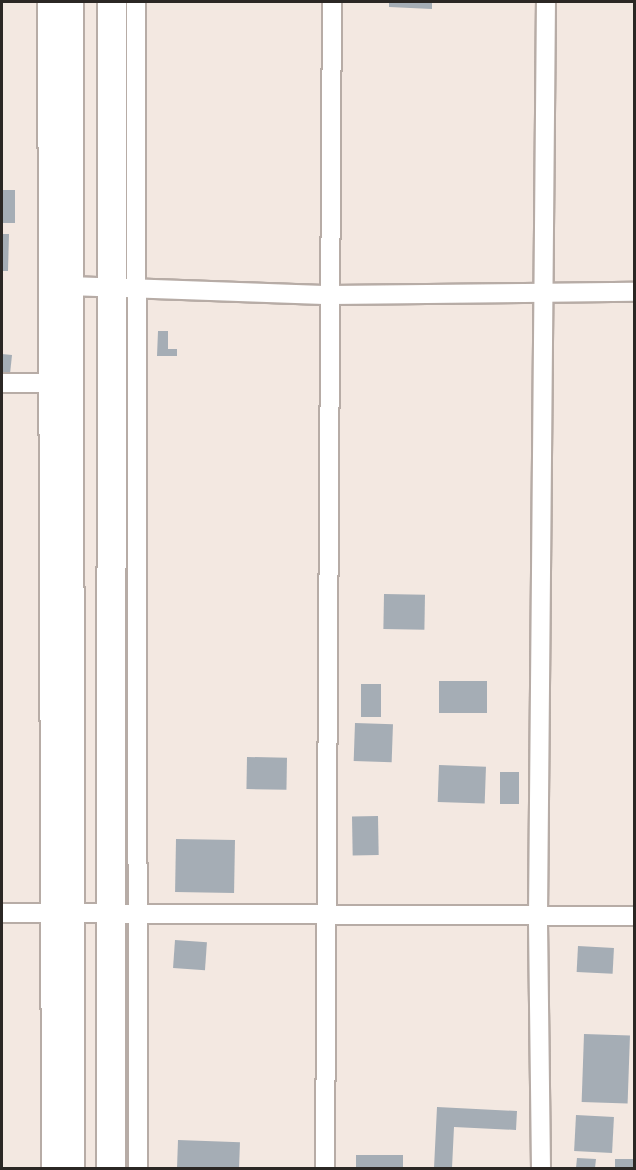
<!DOCTYPE html>
<html>
<head>
<meta charset="utf-8">
<style>
  body { margin:0 }
  #map { position:relative; width:636px; height:1170px; overflow:hidden; background:#f3e8e1; font-family:"Alegreya Sans",sans-serif }
  div>[style] { position:absolute }
  .building>* { inset:0; background:#a5adb5; transform-origin:0 0 }
  .roads { filter:drop-shadow(2px 0 #b7aca6) drop-shadow(-2px 0 #b7aca6) drop-shadow(0 2px #b7aca6) drop-shadow(0 -2px #b7aca6) }
  .street>* { height:18px; margin:-9px; padding:0 9px; transform-origin:9px; border-radius:9px; background:#fff }
  .primary>* { height:28px; margin:-14px; padding:0 14px; transform-origin:14px; border-radius:14px; background:#fff }
  span { translate:-50% -50%; white-space:nowrap; text-align:center; line-height:1.15; -webkit-text-stroke:6px #fff; paint-order:stroke }
  .frame { position:absolute; inset:0; border:3px solid #2b2724; pointer-events:none }
</style>
</head>
<body>
<div id="map">
  <div class="building">
    <i style="clip-path:polygon(389px 2px,432px 2px,432px 9px,389px 7px)"></i>
    <i style="left:2px;top:190px;width:13px;height:33px"></i>
    <i style="clip-path:polygon(2px 234px,9px 234px,8px 271px,2px 271px)"></i>
    <i style="clip-path:polygon(158px 331px,168px 331px,168px 349px,177px 349px,177px 356px,157px 356px)"></i>
    <i style="clip-path:polygon(2px 354px,12px 355px,10px 374px,2px 373px)"></i>
    <i style="left:384px;top:594px;width:41px;height:35px;rotate:1deg"></i>
    <i style="left:487px;top:681px;width:32px;height:48px;rotate:90deg"></i>
    <i style="left:361px;top:684px;width:20px;height:33px"></i>
    <i style="left:355px;top:723px;width:38px;height:38px;rotate:2deg"></i>
    <i style="left:247px;top:757px;width:40px;height:32px;rotate:1deg"></i>
    <i style="left:439px;top:765px;width:47px;height:37px;rotate:2deg"></i>
    <i style="left:500px;top:772px;width:19px;height:32px"></i>
    <i style="left:378px;top:816px;width:39px;height:26px;rotate:89deg"></i>
    <i style="left:176px;top:839px;width:59px;height:53px;rotate:1deg"></i>
    <i style="left:175px;top:940px;width:32px;height:28px;rotate:4deg"></i>
    <i style="left:578px;top:946px;width:36px;height:26px;rotate:3deg"></i>
    <i style="left:584px;top:1034px;width:46px;height:68px;rotate:2deg"></i>
    <i style="clip-path:polygon(437px 1107px,517px 1111px,516px 1130px,454px 1127px,452px 1168px,434px 1168px)"></i>
    <i style="left:576px;top:1115px;width:38px;height:36px;rotate:3deg"></i>
    <i style="left:178px;top:1140px;width:62px;height:28px;rotate:2deg"></i>
    <i style="left:356px;top:1155px;width:47px;height:13px"></i>
    <i style="clip-path:polygon(577px 1158px,596px 1159px,595px 1168px,576px 1168px)"></i>
    <i style="left:634px;top:1159px;width:9px;height:19px;rotate:90deg"></i>
  </div>
  <div class="roads">
    <div class="street">
      <i style="left:47px;top:2px;width:1166px;rotate:89.8deg"></i>
      <i style="left:136px;top:2px;width:1166px;rotate:89.9deg"></i>
      <i style="left:69px;top:286px;width:262px;rotate:2deg"></i>
      <i style="left:331px;top:295px;width:303px;rotate:-0.6deg"></i>
      <i style="left:2px;top:383px;width:56px"></i>
      <i style="left:2px;top:913px;width:632px;rotate:0.27deg"></i>
      <i style="left:325px;top:1168px;width:1166px;rotate:-89.66deg"></i>
      <i style="left:541px;top:1168px;width:252px;rotate:-90.7deg"></i>
      <i style="left:538px;top:916px;width:914px;rotate:-89.5deg"></i>
    </div>
    <div class="primary">
      <i style="left:69px;top:2px;width:1166px;rotate:89.95deg"></i>
      <i style="left:111px;top:1168px;width:1166px;rotate:-89.95deg"></i>
    </div>
  </div>
  <div class="frame"></div>
</div>
</body>
</html>
